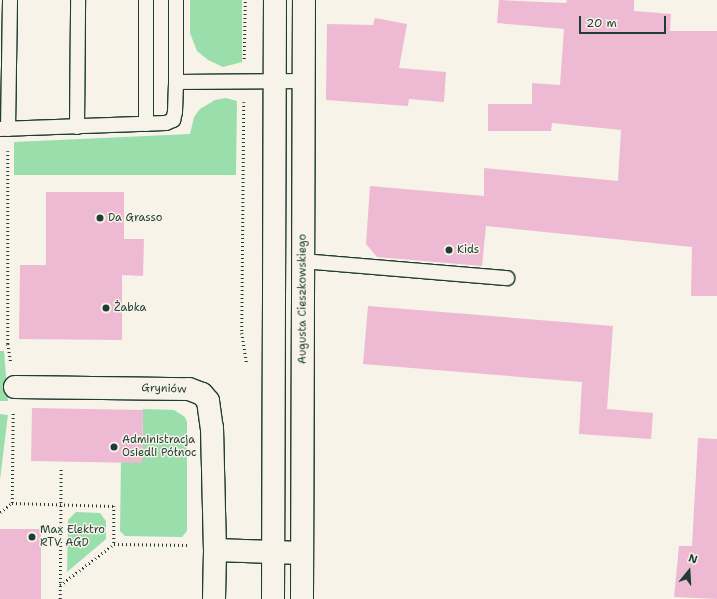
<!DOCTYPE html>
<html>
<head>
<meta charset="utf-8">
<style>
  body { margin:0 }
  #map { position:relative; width:717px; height:599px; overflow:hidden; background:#f7f3e8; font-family:"Shantell Sans",sans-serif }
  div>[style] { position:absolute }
  .green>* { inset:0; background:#99deab; transform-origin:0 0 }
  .building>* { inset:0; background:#eeb9d3; transform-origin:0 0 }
  .path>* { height:2.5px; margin-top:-1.25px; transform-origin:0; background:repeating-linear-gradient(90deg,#1f3d34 0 1px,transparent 0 4px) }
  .roads { filter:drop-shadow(1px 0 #1f3d34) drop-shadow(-1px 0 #1f3d34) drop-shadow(0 1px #1f3d34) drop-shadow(0 -1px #1f3d34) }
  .lane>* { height:14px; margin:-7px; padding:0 7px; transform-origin:7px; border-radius:7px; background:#f7f3e8 }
  .street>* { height:22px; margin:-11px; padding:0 11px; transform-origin:11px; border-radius:11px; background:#f7f3e8 }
  .secondary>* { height:22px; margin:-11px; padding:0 11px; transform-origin:11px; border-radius:11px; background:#f7f3e8 }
  .dots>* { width:11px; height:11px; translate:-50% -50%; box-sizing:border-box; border:2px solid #f7f3e8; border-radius:50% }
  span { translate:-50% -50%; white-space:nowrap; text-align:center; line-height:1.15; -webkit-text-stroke:3px #f7f3e8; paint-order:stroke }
  .poi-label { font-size:11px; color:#1f3d34 }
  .left { translate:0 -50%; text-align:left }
  .street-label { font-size:11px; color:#1f3d34 }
  .north { position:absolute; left:669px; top:551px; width:40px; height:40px; -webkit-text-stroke:3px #f7f3e8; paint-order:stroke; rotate:18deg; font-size:11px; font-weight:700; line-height:16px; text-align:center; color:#1f3d34 }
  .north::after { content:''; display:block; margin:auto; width:14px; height:18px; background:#1f3d34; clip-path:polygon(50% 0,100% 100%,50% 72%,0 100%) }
  .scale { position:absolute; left:579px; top:16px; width:87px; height:18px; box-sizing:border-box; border:2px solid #1f3d34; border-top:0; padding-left:5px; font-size:12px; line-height:14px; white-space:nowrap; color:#1f3d34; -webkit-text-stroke:3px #f7f3e8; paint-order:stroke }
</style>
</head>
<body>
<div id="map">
  <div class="green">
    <i style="clip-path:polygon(190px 0,242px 0,242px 62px,223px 67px,208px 60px,197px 51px,190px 33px)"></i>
    <i style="clip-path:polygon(226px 98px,237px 101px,236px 175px,14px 175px,14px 142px,190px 134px,194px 117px,200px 109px,215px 100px)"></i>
    <i style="clip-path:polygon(0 351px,4px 351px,8px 401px,0 401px)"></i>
    <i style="clip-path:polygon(143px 409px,174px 410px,185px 417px,187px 422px,187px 531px,182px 537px,125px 536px,120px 531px,121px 462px,142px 462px)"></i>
    <i style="left:0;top:414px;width:8px;height:81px;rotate:7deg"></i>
    <i style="clip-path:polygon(76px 512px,100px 513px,106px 521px,106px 539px,67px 572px,68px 520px)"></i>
  </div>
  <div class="building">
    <i style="clip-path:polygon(499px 0,566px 3px,567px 0,634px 0,634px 11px,671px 14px,670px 31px,717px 31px,717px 296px,691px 296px,692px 247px,486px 226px,482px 266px,377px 257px,366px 244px,370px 186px,484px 196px,484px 168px,618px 181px,621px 130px,552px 123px,551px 131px,488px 131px,488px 104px,532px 104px,532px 83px,560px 85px,564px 29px,497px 23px)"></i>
    <i style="clip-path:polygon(375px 18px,407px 24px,399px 68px,446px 72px,444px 102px,409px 99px,408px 106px,326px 100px,327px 24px,373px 25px)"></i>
    <i style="clip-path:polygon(46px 192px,124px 192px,124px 239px,144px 239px,143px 276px,122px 275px,122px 340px,19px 339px,20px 265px,46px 265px)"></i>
    <i style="clip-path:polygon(368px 306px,613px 326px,607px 409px,653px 413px,651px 439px,579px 434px,582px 382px,363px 364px)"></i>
    <i style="left:32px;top:408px;width:111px;height:53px;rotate:1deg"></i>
    <i style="clip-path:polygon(698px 438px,717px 439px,717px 599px,674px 597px,679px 546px,692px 546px)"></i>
    <i style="left:0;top:529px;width:41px;height:70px"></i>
  </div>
  <div class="path">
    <i style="left:244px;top:59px;width:59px;rotate:-89deg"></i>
    <i style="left:244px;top:102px;width:231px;rotate:90.5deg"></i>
    <i style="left:242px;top:333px;width:30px;rotate:81deg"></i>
    <i style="left:8px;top:151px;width:193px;rotate:90deg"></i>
    <i style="left:8px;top:344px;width:18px;rotate:81deg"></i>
    <i style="left:12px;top:503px;width:102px;rotate:1.7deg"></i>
    <i style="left:114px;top:506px;width:38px;rotate:90deg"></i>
    <i style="left:0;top:512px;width:15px;rotate:-37deg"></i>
    <i style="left:12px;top:503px;width:90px;rotate:-89.4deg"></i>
    <i style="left:60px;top:585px;width:68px;rotate:-37.2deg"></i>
    <i style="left:114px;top:544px;width:76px;rotate:0.8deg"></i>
    <i style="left:60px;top:599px;width:132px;rotate:-89.6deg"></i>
  </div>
  <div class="roads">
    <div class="lane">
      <i style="left:176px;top:0;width:82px;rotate:90deg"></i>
      <i style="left:176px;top:82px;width:128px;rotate:-0.4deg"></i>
      <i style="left:146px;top:124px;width:124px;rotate:-90deg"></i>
      <i style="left:77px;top:127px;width:127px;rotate:-89.5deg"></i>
      <i style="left:0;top:129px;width:166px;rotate:-2.1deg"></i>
      <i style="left:166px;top:123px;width:8px;rotate:-23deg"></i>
      <i style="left:173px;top:120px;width:8px;rotate:-76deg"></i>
      <i style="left:175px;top:112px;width:30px;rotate:-88deg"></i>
      <i style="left:8px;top:129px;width:129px;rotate:-89.1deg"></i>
      <i style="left:303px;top:261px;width:205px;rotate:4.8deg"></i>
    </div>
    <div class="street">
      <i style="left:15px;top:387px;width:174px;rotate:0.7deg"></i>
      <i style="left:189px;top:389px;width:14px;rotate:21deg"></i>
      <i style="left:202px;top:394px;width:9px;rotate:49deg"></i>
      <i style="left:208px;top:401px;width:27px;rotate:82deg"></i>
      <i style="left:212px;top:428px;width:122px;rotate:88.6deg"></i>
      <i style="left:215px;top:550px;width:87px;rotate:2deg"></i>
      <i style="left:214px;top:599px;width:49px;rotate:-88.8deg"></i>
    </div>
    <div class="secondary">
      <i style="left:273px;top:599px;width:599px;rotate:-89.81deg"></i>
      <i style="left:302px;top:599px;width:599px;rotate:-89.81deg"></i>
    </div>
  </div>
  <div class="dots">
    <i style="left:100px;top:218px;background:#1f3d34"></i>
    <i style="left:449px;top:250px;background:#1f3d34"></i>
    <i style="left:106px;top:308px;background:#1f3d34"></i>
    <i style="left:114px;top:447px;background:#1f3d34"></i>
    <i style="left:32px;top:537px;background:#1f3d34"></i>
  </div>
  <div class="poi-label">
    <span class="left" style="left:108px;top:218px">Da Grasso</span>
    <span class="left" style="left:457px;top:250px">Kids</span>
    <span class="left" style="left:114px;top:308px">Żabka</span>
    <span class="left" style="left:122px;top:447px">Administracja<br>Osiedli Północ</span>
    <span class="left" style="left:40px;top:537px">Max Elektro<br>RTV AGD</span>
  </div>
  <div class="street-label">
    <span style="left:303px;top:299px;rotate:-90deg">Augusta Cieszkowskiego</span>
    <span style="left:164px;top:389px;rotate:2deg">Gryniów</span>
  </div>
  <div class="north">N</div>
  <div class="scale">20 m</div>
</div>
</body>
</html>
